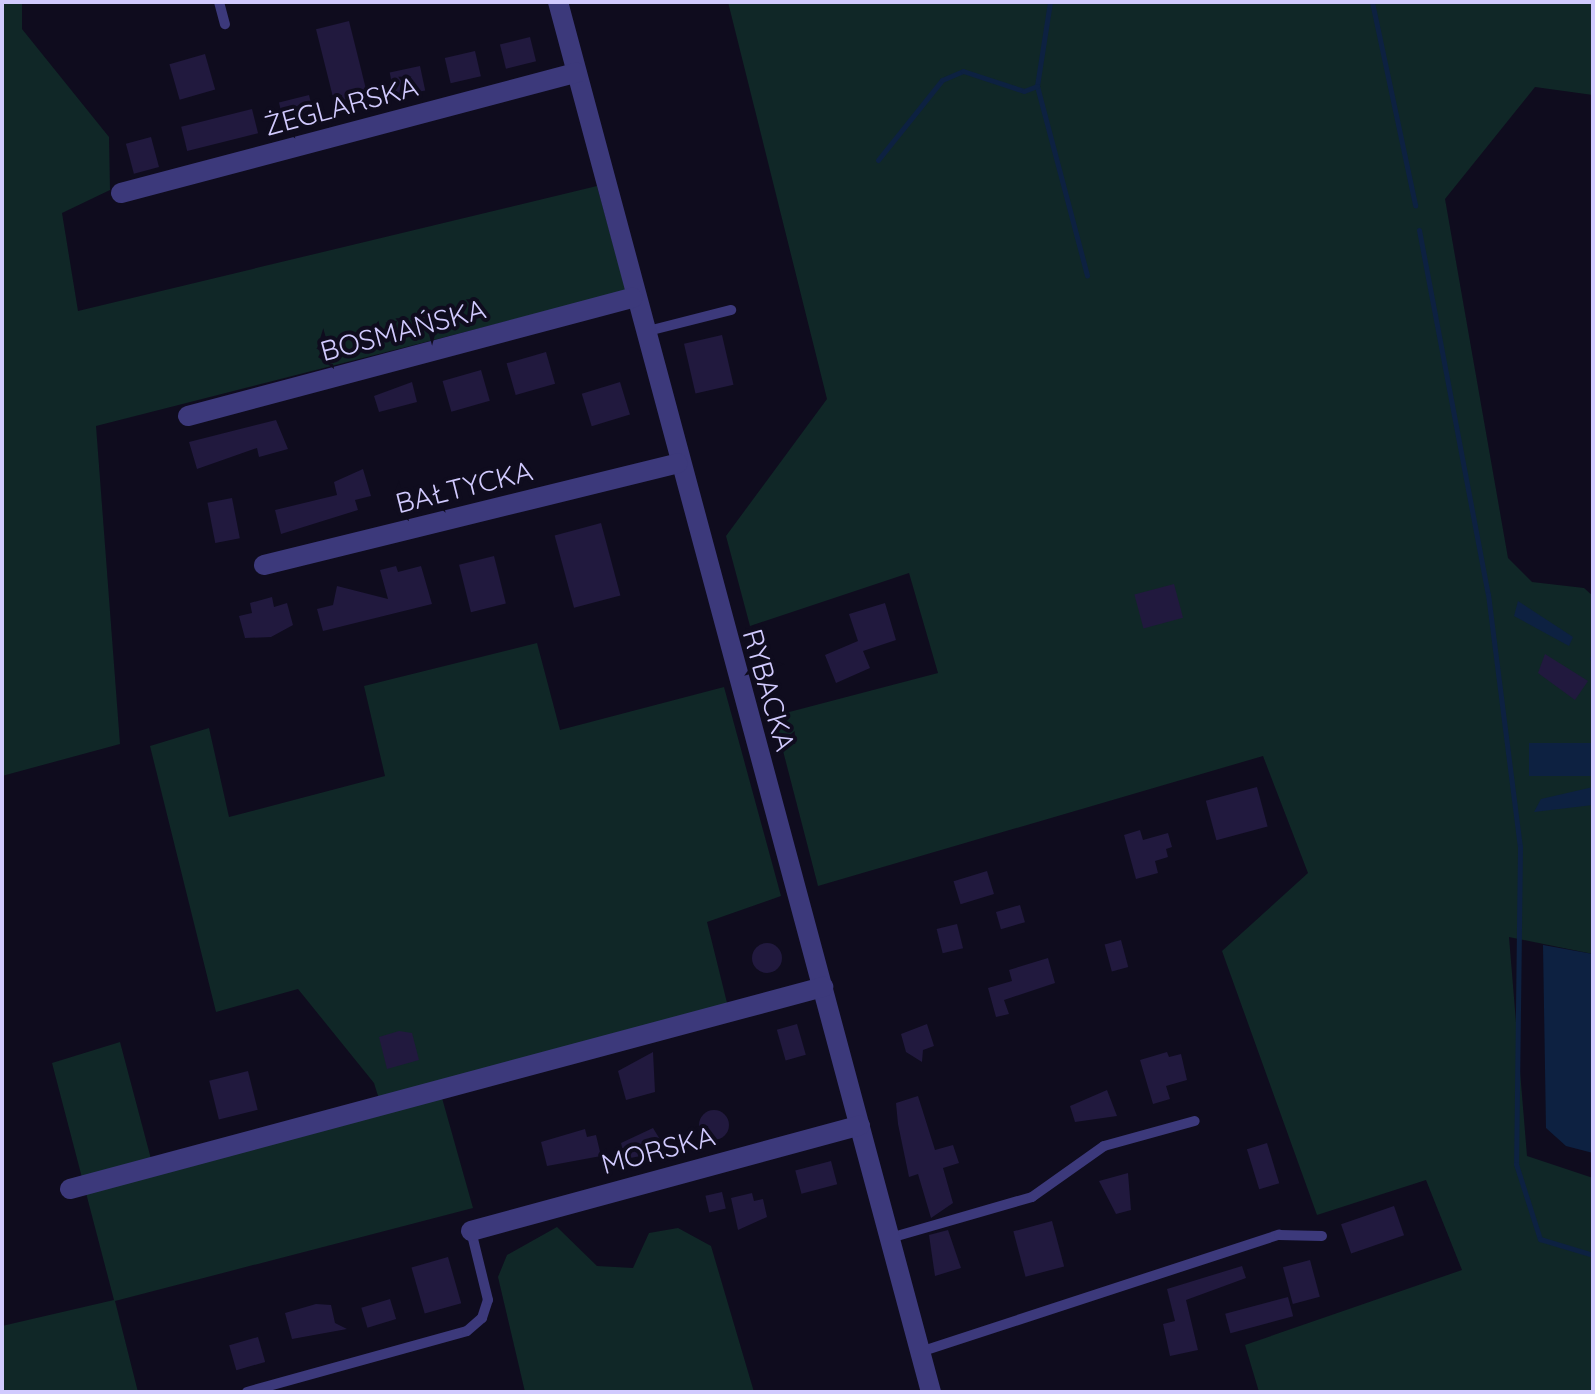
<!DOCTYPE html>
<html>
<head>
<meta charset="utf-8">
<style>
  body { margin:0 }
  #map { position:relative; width:1595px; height:1394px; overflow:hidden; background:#0f0c1e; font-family:Quicksand,sans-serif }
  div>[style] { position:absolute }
  .green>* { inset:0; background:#102727 }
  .water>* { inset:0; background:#0d2141; transform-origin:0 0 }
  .stream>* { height:5px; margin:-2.5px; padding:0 2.5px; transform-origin:2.5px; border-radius:2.5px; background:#0d2141 }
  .building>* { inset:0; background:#21193e; transform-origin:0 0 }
  .round { border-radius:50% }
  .lane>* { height:10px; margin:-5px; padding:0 5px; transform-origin:5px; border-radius:5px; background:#3c397b }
  .street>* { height:20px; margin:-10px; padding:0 10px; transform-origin:10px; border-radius:10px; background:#3c397b }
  span { translate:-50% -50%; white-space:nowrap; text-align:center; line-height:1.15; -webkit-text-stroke:8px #0f0c1e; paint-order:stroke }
  .street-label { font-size:28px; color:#d1cafe }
  .frame { position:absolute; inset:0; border:4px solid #d1cafe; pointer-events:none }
</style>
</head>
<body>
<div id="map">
  <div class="green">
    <i style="clip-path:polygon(2px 2px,22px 2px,22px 29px,109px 137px,110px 190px,62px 213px,78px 311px,597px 186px,626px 291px,96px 426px,120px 744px,2px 776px)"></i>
    <i style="clip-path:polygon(728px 2px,1593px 2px,1593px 95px,1535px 87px,1445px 199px,1508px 558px,1532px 582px,1584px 588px,1593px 596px,1593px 954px,1509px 937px,1527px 1156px,1593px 1178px,1593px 1392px,1259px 1392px,1245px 1345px,1462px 1270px,1426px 1180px,1317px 1215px,1222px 951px,1308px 873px,1263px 756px,818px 886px,774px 716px,938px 673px,909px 573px,750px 626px,726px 536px,827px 399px)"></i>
    <i style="clip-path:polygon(537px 643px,560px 730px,724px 687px,781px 896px,707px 922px,731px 1019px,442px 1098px,473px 1208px,115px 1301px,138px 1392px,2px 1392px,2px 1326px,114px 1300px,52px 1063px,120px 1042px,155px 1174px,383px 1112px,374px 1083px,298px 989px,216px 1012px,150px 746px,209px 728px,229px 817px,385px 776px,364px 686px)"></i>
    <i style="clip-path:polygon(557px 1227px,597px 1266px,633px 1268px,649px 1233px,678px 1228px,711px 1246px,754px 1392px,525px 1392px,498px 1277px,507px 1255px)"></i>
  </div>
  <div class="water">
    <i style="clip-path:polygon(1518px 601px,1573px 637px,1569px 646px,1514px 616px)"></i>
    <i style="left:1593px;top:743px;width:33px;height:64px;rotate:90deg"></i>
    <i style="clip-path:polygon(1593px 787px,1593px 805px,1534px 812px,1541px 799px)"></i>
    <i style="clip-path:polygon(1543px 945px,1593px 954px,1593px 1153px,1566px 1146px,1546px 1128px)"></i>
  </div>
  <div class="stream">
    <i style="left:1050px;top:2px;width:85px;rotate:98.8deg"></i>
    <i style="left:1037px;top:86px;width:196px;rotate:75.2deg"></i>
    <i style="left:1372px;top:2px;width:208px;rotate:78deg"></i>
    <i style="left:878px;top:160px;width:102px;rotate:-51.3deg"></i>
    <i style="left:942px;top:80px;width:23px;rotate:-23deg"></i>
    <i style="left:963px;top:71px;width:64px;rotate:18.2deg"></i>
    <i style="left:1024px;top:91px;width:14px;rotate:-21deg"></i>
    <i style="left:1419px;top:230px;width:370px;rotate:79.3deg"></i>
    <i style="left:1488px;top:594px;width:254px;rotate:82.8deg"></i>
    <i style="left:1520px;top:846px;width:318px;rotate:90.7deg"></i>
    <i style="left:1516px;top:1164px;width:79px;rotate:72.3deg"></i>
    <i style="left:1540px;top:1239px;width:55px;rotate:16.8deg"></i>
    <i style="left:1592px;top:658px;width:1px;rotate:45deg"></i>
  </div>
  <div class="building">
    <i style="left:349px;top:21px;width:83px;height:34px;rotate:76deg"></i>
    <i style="left:530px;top:37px;width:25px;height:31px;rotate:76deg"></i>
    <i style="left:475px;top:51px;width:26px;height:31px;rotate:77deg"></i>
    <i style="left:205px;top:54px;width:37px;height:37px;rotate:74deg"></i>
    <i style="left:420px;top:66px;width:25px;height:31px;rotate:78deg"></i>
    <i style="left:309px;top:95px;width:25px;height:31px;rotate:76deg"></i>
    <i style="left:252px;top:109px;width:25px;height:73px;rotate:76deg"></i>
    <i style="left:151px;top:137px;width:31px;height:26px;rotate:75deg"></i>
    <i style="left:722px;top:335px;width:51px;height:39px;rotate:77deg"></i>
    <i style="left:546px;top:352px;width:33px;height:41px;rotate:74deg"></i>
    <i style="left:481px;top:370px;width:32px;height:40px;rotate:74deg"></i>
    <i style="clip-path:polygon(412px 382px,417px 402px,379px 412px,374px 396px)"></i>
    <i style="left:620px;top:382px;width:34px;height:40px;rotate:73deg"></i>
    <i style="clip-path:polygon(276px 420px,288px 449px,259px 457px,257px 448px,197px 469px,189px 442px)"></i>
    <i style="clip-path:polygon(363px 469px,371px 496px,355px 500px,358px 510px,281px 534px,275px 510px,337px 495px,334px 482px)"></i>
    <i style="left:232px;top:498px;width:41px;height:25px;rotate:79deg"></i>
    <i style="left:601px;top:523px;width:75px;height:48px;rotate:75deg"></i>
    <i style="left:494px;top:556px;width:49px;height:36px;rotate:76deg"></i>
    <i style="clip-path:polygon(396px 566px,398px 572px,421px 566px,432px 604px,323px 631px,317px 609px,333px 605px,337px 586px,388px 599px,380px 570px)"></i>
    <i style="left:1174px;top:584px;width:35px;height:41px;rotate:75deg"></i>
    <i style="clip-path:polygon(272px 597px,274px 607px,287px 603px,293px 625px,271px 637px,245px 638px,239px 616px,252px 613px,250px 603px)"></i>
    <i style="clip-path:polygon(885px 603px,896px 640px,863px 651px,870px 668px,836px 683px,825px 655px,858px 641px,849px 614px)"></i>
    <i style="clip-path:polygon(1545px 654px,1588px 681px,1575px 700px,1538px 673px)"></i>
    <i style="left:1257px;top:787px;width:41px;height:53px;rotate:75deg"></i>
    <i style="clip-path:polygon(1140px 830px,1143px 840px,1168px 833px,1172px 847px,1166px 849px,1168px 857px,1155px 861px,1158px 873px,1136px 879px,1124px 835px)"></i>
    <i style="left:987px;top:871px;width:24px;height:35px;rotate:73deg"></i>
    <i style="left:1020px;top:905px;width:18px;height:25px;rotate:74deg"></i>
    <i style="left:957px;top:924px;width:25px;height:21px;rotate:76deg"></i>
    <i style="left:1121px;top:940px;width:28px;height:17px;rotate:75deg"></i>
    <i class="round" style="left:752px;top:943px;width:30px;height:30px"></i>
    <i style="clip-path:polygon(1048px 958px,1055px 983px,1004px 1000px,1009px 1014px,996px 1017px,988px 988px,1012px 981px,1009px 970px)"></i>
    <i style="left:797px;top:1024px;width:32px;height:21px;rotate:74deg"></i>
    <i style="clip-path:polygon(927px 1024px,934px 1046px,923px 1050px,922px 1062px,906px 1052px,901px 1034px)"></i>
    <i style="clip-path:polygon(399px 1031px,412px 1033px,419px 1060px,387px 1069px,379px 1037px)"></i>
    <i style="clip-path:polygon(653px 1052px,655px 1092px,626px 1100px,618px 1071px)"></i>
    <i style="clip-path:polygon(1167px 1052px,1169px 1057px,1181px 1054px,1187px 1080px,1166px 1086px,1170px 1099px,1153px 1104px,1140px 1060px)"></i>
    <i style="left:248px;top:1071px;width:40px;height:40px;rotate:76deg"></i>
    <i style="clip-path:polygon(1107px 1090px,1117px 1116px,1075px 1122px,1070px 1106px)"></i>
    <i style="clip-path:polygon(918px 1096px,935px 1150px,953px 1145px,959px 1163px,943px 1168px,953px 1203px,931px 1218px,918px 1174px,909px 1177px,898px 1124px,896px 1103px)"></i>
    <i class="round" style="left:699px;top:1110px;width:30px;height:30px"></i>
    <i style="clip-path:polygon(653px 1128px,667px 1151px,625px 1159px,621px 1143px)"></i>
    <i style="clip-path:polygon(585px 1129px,587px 1137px,596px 1135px,601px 1156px,547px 1166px,541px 1142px)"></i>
    <i style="left:1267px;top:1143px;width:42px;height:21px;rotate:73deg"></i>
    <i style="left:831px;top:1161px;width:24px;height:37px;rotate:75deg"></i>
    <i style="clip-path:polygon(1128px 1173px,1131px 1210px,1116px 1214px,1099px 1181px)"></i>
    <i style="left:722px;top:1192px;width:17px;height:17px;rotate:77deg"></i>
    <i style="clip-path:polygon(752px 1193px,754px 1201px,763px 1199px,767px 1217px,738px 1230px,731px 1198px)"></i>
    <i style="left:1394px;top:1206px;width:31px;height:56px;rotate:71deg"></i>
    <i style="left:1052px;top:1221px;width:47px;height:40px;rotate:75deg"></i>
    <i style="clip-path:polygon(948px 1230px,961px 1268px,935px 1276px,929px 1235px)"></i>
    <i style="left:448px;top:1257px;width:48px;height:38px;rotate:74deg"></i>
    <i style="left:1310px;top:1260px;width:38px;height:28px;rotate:75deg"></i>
    <i style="clip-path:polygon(1242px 1266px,1246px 1278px,1186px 1300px,1198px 1350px,1170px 1356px,1163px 1324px,1175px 1321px,1167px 1289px)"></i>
    <i style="left:1288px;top:1297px;width:20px;height:65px;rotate:75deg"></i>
    <i style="left:390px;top:1299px;width:21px;height:30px;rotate:73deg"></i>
    <i style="clip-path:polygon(316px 1304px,331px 1305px,335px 1323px,347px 1329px,292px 1339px,285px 1313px)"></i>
    <i style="left:258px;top:1337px;width:26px;height:30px;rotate:74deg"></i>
  </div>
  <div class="lane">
    <i style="left:219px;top:2px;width:23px;rotate:75deg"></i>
    <i style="left:644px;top:332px;width:90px;rotate:-14.2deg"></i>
    <i style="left:890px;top:1238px;width:148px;rotate:-16.1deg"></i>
    <i style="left:1032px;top:1197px;width:88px;rotate:-35.3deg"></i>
    <i style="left:1104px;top:1146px;width:94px;rotate:-15.4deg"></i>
    <i style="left:920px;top:1352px;width:378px;rotate:-18.1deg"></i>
    <i style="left:1279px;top:1235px;width:43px;rotate:1.3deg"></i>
    <i style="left:247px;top:1392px;width:228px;rotate:-15.5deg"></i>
    <i style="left:467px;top:1331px;width:20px;rotate:-41deg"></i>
    <i style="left:482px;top:1318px;width:19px;rotate:-72deg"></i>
    <i style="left:488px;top:1300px;width:71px;rotate:-103.8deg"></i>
  </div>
  <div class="street">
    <i style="left:558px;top:2px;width:1439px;rotate:74.98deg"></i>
    <i style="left:121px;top:193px;width:471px;rotate:-14.8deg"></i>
    <i style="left:188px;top:416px;width:460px;rotate:-14.9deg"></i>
    <i style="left:264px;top:565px;width:426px;rotate:-13.8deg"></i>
    <i style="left:70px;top:1189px;width:780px;rotate:-15.02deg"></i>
    <i style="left:471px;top:1231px;width:403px;rotate:-15.2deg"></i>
  </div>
  <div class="street-label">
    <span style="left:341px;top:106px;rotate:-15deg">ŻEGLARSKA</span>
    <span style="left:403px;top:330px;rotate:-15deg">BOSMAŃSKA</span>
    <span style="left:464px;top:487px;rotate:-14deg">BAŁTYCKA</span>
    <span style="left:769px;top:690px;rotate:74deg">RYBACKA</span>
    <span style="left:658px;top:1150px;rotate:-15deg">MORSKA</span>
  </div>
  <div class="frame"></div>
</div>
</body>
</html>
